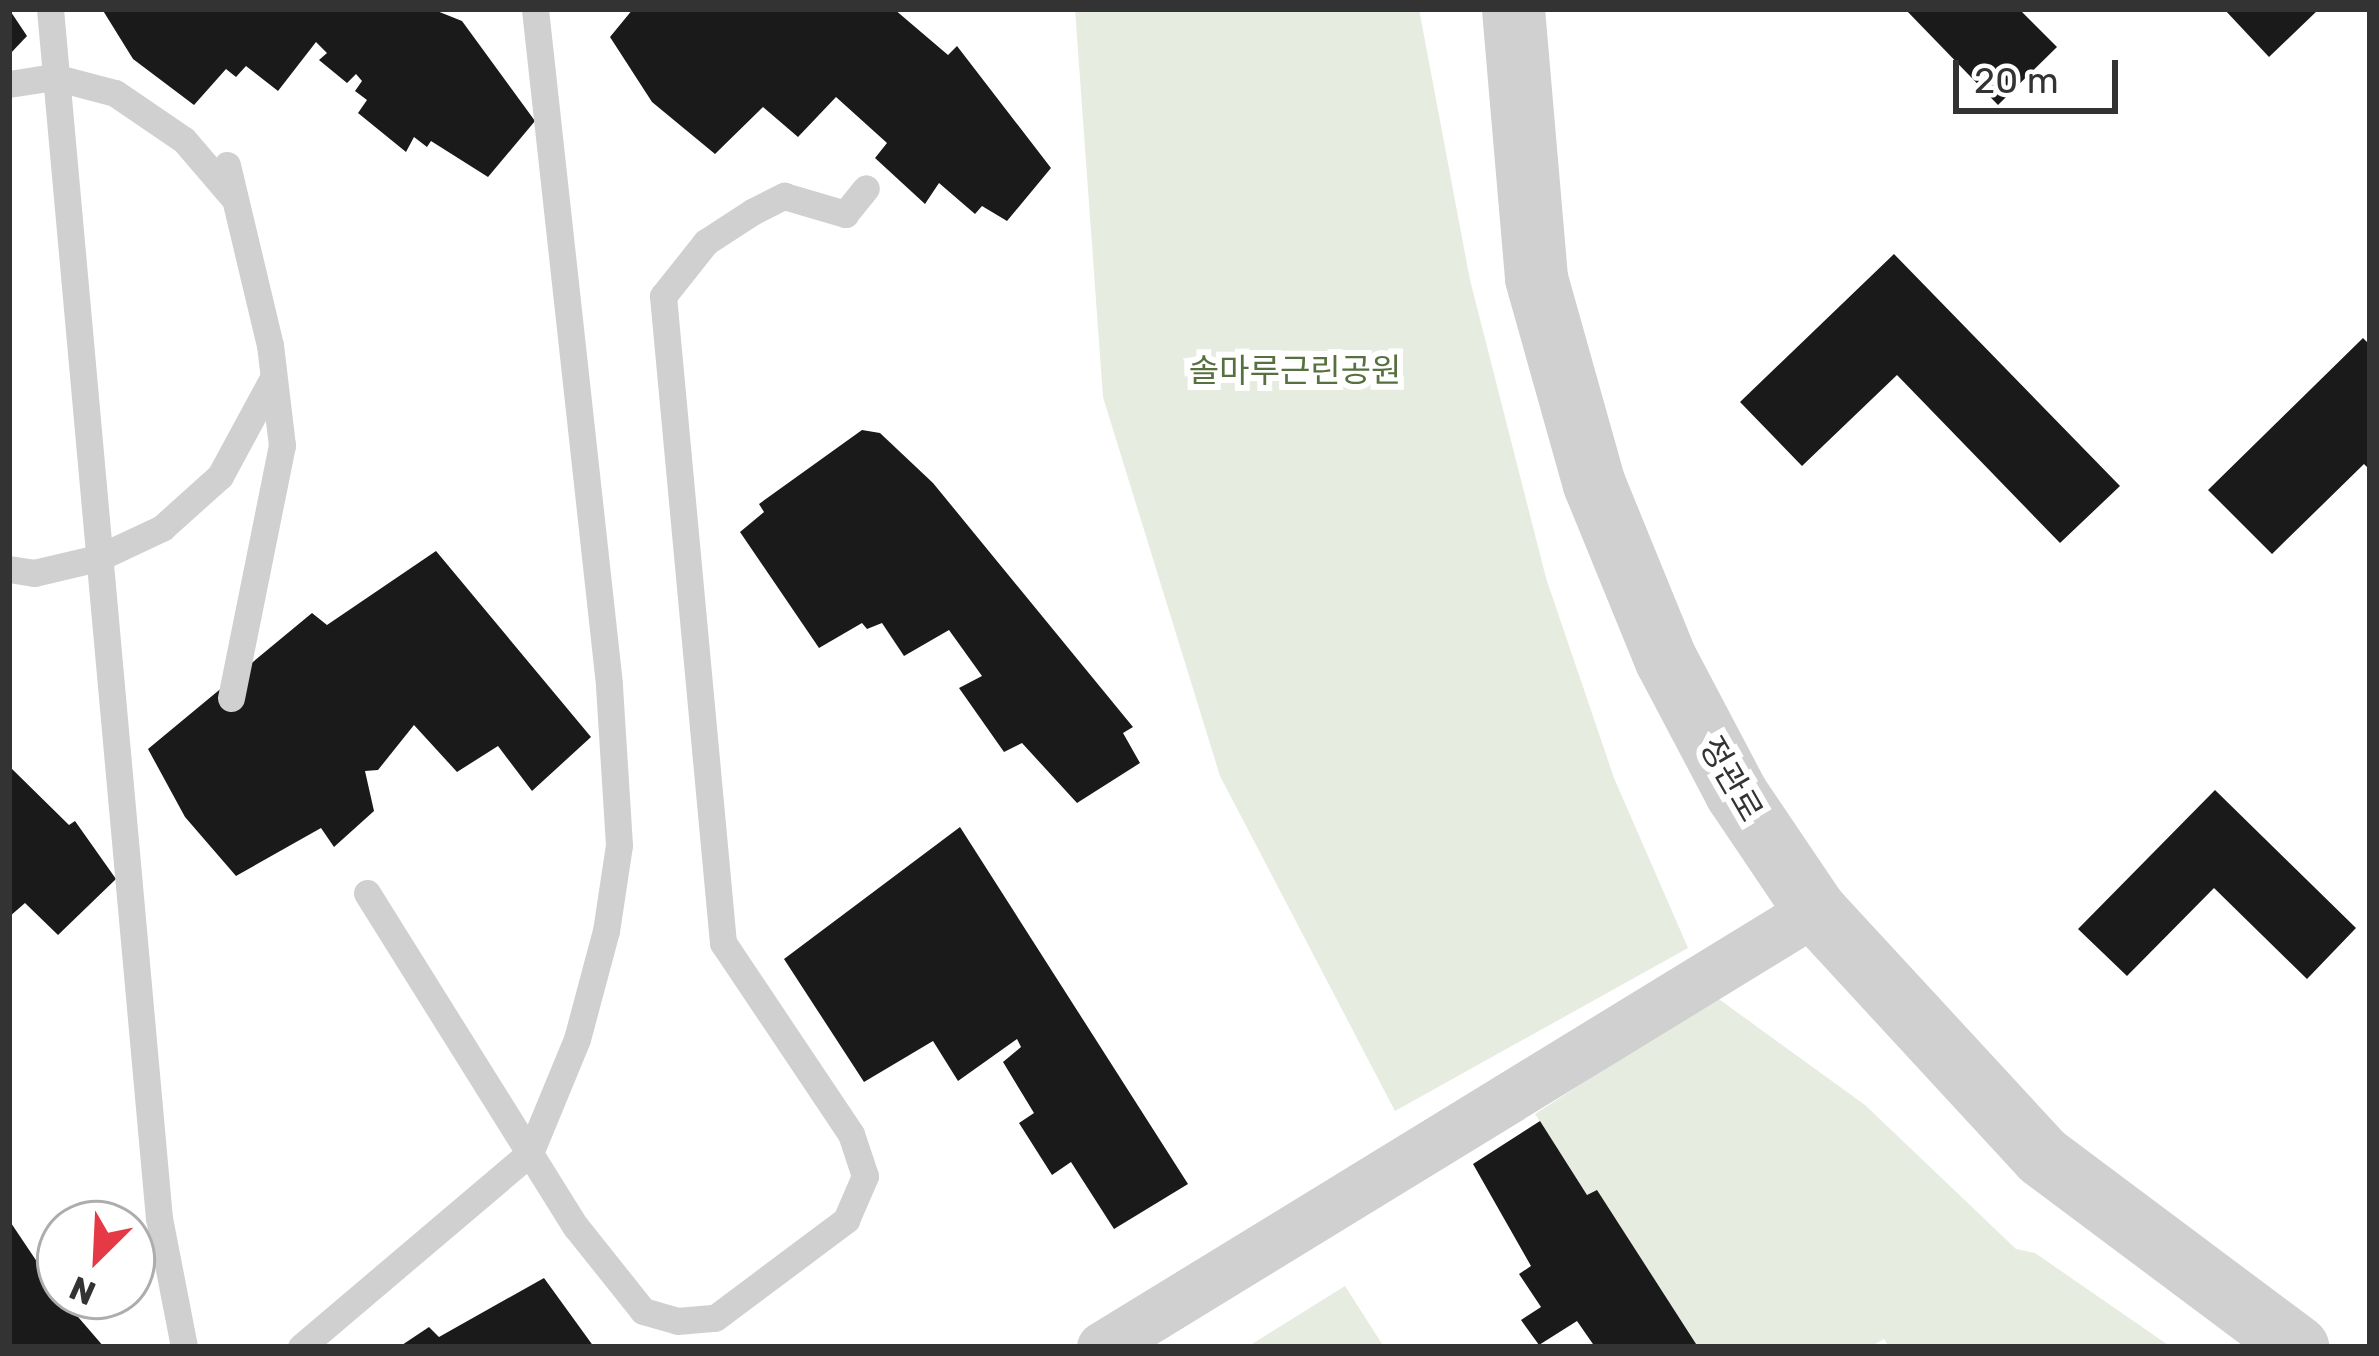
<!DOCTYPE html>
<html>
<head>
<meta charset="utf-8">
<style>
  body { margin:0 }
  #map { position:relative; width:2379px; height:1356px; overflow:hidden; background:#fff; font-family:Rubik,"Noto Sans KR",sans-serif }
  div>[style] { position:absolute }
  .green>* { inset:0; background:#e6ecdf }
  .building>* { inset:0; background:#1a1a1a }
  .service>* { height:27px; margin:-13.5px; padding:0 13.5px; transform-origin:13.5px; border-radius:13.5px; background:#d0d0d0 }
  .minor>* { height:51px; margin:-25.5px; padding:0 25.5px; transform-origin:25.5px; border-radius:25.5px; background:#d0d0d0 }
  .tertiary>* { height:63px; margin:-31.5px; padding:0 31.5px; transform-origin:31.5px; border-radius:31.5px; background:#d0d0d0 }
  span { translate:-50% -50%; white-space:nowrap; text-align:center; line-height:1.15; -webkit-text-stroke:12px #fff; paint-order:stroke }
  .park-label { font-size:33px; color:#56703f }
  .street-label { font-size:33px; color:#333 }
  .frame { position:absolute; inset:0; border:12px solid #333; pointer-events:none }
  .north { position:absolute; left:36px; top:1200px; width:120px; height:120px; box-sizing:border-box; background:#fff; border:3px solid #adadad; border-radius:50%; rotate:204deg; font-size:33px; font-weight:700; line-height:48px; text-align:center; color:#333 }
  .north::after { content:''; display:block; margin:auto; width:42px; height:54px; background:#e63946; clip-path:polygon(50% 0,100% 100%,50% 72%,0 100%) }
  .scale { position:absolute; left:1953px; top:60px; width:165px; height:54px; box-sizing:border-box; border:6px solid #333; border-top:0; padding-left:15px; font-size:36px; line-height:42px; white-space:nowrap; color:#333; -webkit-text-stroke:9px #fff; paint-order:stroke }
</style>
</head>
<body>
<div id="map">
  <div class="green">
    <i style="clip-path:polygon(1075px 9px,1419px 9px,1470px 280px,1546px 578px,1614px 778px,1688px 948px,1395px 1111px,1220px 776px,1103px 397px)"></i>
    <i style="clip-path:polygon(1716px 997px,1865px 1105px,2016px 1249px,2035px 1253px,2171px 1347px,1889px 1347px,1884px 1339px,1870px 1347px,1698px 1347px,1597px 1191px,1587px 1195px,1535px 1114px)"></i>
    <i style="clip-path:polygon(1345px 1286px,1384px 1347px,1247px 1347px)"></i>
  </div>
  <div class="building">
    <i style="clip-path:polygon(9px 9px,27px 36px,9px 55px)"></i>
    <i style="clip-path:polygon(102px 9px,432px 9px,462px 21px,535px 121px,488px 177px,431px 141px,427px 147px,414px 137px,406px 152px,358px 113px,367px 100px,355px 91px,362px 81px,356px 74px,347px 83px,319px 60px,327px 53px,316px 42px,278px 91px,246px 66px,236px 77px,226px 69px,194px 105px,133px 59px)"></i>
    <i style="clip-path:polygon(633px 9px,894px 9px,948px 55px,957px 46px,1051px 168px,1007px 221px,982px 206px,975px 214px,939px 183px,925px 204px,875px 158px,887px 143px,836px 97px,798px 137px,763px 107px,715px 154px,652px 102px,610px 37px)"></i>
    <i style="clip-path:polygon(1905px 9px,2019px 9px,2057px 47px,1998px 105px)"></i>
    <i style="clip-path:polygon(2224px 9px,2319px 9px,2269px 57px)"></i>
    <i style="clip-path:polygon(1894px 254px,2120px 486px,2060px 543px,1897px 375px,1802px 466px,1740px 402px)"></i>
    <i style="clip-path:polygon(2363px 338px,2370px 345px,2370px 470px,2364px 464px,2272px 554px,2208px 490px)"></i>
    <i style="clip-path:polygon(862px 430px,880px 433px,933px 483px,1133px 727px,1123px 733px,1140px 763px,1077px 803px,1022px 743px,1004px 752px,959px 688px,982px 676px,949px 630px,904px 656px,882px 623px,867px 629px,862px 623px,819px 648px,740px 532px,764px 512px,759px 504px)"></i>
    <i style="clip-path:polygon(436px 551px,591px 737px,532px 791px,498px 746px,457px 772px,414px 725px,378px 770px,365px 771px,374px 811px,334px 847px,321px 828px,236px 876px,185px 817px,148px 749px,312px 613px,327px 625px)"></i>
    <i style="clip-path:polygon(9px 766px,69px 825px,75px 821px,116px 879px,58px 935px,25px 903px,9px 917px)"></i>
    <i style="clip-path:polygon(2215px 790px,2356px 928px,2307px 979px,2214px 888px,2127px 976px,2078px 929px)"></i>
    <i style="clip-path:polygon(960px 827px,1188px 1184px,1114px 1229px,1071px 1162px,1052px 1175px,1019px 1123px,1034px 1113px,1003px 1062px,1021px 1047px,1017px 1039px,958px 1081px,933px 1041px,864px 1082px,784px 959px)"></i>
    <i style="clip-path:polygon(1540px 1121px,1587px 1195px,1597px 1190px,1698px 1347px,1595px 1347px,1577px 1321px,1539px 1345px,1521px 1320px,1541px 1307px,1519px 1274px,1531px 1266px,1473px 1164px)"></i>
    <i style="clip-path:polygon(9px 1220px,60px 1296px,104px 1347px,9px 1347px)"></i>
    <i style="clip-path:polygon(544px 1278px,594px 1347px,399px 1347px,429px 1327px,439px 1337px)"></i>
  </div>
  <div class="service">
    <i style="left:50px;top:9px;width:1214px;rotate:84.85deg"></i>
    <i style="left:159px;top:1218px;width:131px;rotate:79deg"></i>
    <i style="left:9px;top:84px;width:46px;rotate:-8.8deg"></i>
    <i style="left:54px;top:77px;width:63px;rotate:14.7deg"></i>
    <i style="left:115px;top:93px;width:83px;rotate:34.3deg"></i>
    <i style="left:184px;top:140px;width:74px;rotate:49.4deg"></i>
    <i style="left:227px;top:165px;width:185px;rotate:76.6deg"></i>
    <i style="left:270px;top:345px;width:101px;rotate:83.2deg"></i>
    <i style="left:282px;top:445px;width:258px;rotate:101.4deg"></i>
    <i style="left:9px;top:569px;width:25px;rotate:9deg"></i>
    <i style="left:34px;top:573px;width:66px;rotate:-13.2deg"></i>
    <i style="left:98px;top:558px;width:71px;rotate:-25.1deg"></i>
    <i style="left:162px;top:528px;width:78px;rotate:-41.9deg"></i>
    <i style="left:220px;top:476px;width:111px;rotate:-61.6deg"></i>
    <i style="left:367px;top:893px;width:394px;rotate:58deg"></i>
    <i style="left:576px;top:1227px;width:107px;rotate:51.4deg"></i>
    <i style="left:643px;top:1311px;width:35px;rotate:16deg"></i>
    <i style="left:677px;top:1321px;width:38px;rotate:-5deg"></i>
    <i style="left:715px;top:1318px;width:164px;rotate:-36.8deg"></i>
    <i style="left:846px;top:1220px;width:48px;rotate:-66.6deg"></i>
    <i style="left:865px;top:1176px;width:44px;rotate:-108.4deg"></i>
    <i style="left:851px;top:1134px;width:230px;rotate:-123.8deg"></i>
    <i style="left:723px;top:943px;width:650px;rotate:-95.3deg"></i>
    <i style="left:663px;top:296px;width:69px;rotate:-51.5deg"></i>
    <i style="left:706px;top:242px;width:55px;rotate:-33.1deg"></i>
    <i style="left:752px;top:212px;width:36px;rotate:-27deg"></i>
    <i style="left:784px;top:196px;width:64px;rotate:16.4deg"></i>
    <i style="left:845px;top:214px;width:33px;rotate:-51deg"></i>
    <i style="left:301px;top:1347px;width:300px;rotate:-40.3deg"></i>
    <i style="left:530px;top:1153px;width:123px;rotate:-67.6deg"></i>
    <i style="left:577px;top:1039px;width:112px;rotate:-75deg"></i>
    <i style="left:606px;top:931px;width:87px;rotate:-81.4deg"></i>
    <i style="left:619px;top:845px;width:161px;rotate:-93.6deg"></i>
    <i style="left:609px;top:684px;width:679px;rotate:-96.26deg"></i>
  </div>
  <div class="minor">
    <i style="left:1102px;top:1347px;width:836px;rotate:-31.5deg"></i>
  </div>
  <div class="tertiary">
    <i style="left:1513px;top:9px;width:270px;rotate:85.1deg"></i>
    <i style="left:1536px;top:278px;width:214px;rotate:74.3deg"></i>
    <i style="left:1594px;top:484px;width:190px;rotate:67.8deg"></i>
    <i style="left:1666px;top:660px;width:150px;rotate:62.2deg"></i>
    <i style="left:1736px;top:793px;width:141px;rotate:56deg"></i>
    <i style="left:1815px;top:910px;width:335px;rotate:47.3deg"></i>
    <i style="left:2042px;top:1156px;width:319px;rotate:36.8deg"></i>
  </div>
  <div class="park-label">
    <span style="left:1295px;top:371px">솔마루근린공원</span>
  </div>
  <div class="street-label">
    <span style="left:1731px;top:779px;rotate:60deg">정관로</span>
  </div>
  <div class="frame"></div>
  <div class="north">N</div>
  <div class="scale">20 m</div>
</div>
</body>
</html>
